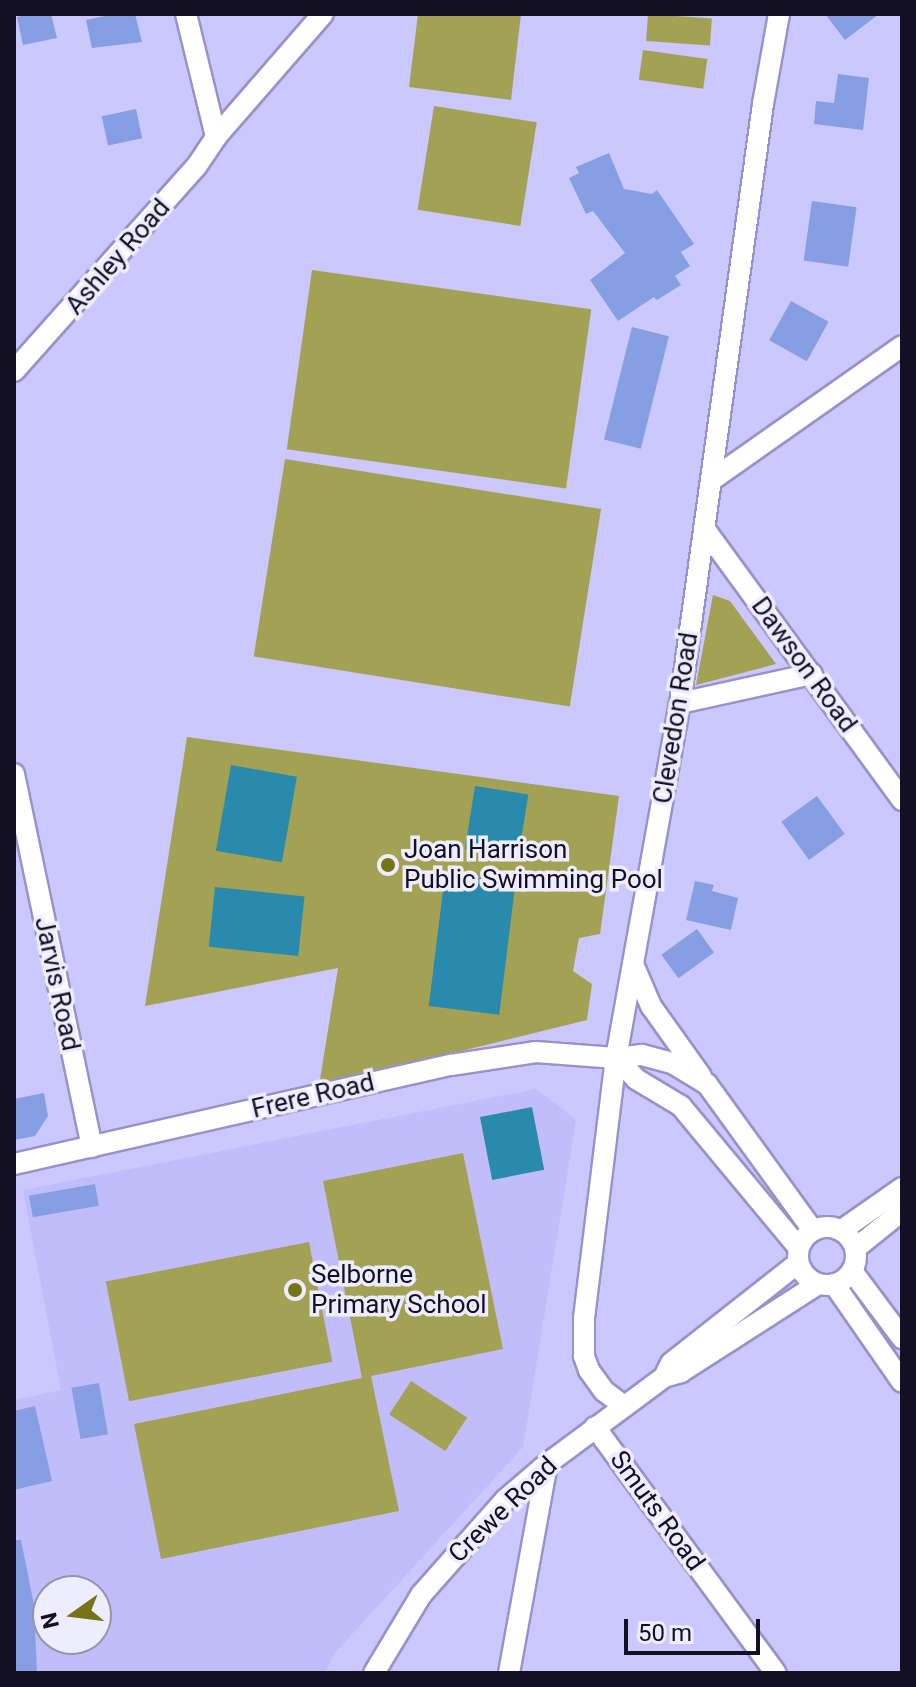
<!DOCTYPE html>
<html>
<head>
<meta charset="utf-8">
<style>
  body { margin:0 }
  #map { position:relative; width:916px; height:1687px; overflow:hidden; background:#cbc7ff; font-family:Roboto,sans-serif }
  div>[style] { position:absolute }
  .built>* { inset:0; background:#c1bcfa }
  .green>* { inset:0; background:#a3a254; transform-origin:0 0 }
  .water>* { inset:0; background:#2a8aae; transform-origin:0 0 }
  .building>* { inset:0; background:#869fe2; transform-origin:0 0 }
  .roads { filter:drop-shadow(2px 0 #9793c8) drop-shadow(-2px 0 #9793c8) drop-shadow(0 2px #9793c8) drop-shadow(0 -2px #9793c8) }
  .minor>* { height:20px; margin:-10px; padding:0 10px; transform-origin:10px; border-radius:10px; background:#fff }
  .minor>.ring { margin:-10px; padding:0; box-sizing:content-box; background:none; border:20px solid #fff; border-radius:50% }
  .dots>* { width:22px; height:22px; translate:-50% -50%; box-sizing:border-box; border:4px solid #eeedfe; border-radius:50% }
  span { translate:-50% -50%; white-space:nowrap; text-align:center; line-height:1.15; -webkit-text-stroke:7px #eeedfe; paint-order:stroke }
  .street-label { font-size:26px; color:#131023 }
  .poi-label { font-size:26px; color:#131023 }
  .left { translate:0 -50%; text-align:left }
  .frame { position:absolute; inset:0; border:16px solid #131023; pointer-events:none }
  .north { position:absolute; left:32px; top:1575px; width:80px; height:80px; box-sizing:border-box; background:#eeedfe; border:2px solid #9695a6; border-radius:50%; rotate:256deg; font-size:22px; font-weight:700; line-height:32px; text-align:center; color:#131023 }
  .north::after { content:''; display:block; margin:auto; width:28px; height:36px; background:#767418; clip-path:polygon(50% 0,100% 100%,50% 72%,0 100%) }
  .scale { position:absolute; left:624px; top:1619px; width:136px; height:36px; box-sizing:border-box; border:4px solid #131023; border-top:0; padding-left:10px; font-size:24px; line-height:28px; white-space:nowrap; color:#131023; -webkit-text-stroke:6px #eeedfe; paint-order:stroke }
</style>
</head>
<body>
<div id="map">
  <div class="built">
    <i style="clip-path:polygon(evenodd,536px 1089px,576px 1120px,523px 1447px,335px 1653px,325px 1673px,14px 1673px,14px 1400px,61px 1390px,23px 1190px,536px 1089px,48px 1591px,96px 1591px,96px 1639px,48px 1639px,48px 1591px)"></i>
  </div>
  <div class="green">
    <i style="clip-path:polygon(418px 14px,521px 14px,511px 100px,409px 87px)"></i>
    <i style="left:648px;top:14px;width:64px;height:27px;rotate:4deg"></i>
    <i style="left:643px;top:50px;width:65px;height:30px;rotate:8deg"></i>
    <i style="left:434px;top:106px;width:104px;height:105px;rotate:9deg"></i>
    <i style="left:312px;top:270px;width:282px;height:181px;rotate:8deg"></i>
    <i style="left:285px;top:459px;width:320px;height:200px;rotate:9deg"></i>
    <i style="clip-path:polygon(713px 595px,730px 601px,776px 664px,696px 685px)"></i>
    <i style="clip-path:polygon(187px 737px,619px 796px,600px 934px,579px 938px,573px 971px,592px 984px,587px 1020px,319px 1086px,338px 968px,145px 1006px)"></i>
    <i style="clip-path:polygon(463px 1153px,503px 1349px,371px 1376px,399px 1511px,161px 1559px,134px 1424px,362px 1378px,323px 1181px)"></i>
    <i style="left:309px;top:1242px;width:122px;height:207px;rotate:79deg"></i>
    <i style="left:411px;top:1381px;width:67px;height:40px;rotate:33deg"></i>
  </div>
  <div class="water">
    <i style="left:231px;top:765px;width:67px;height:87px;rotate:10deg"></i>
    <i style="left:475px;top:786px;width:54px;height:64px;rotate:9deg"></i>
    <i style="left:445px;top:874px;width:71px;height:133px;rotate:7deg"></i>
    <i style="left:215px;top:887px;width:90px;height:60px;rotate:6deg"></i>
    <i style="left:532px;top:1107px;width:64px;height:53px;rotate:79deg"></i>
  </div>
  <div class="building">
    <i style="clip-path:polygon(30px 14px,51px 14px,57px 38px,23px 45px,17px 17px)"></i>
    <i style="clip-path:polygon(114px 14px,135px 14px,142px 42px,92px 48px,86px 20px)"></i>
    <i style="clip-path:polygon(825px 14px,879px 14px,845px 40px)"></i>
    <i style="clip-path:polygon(838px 74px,869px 78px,863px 130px,814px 124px,816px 101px,834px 103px)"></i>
    <i style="left:136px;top:109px;width:30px;height:35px;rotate:78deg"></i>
    <i style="clip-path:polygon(609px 153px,624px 189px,652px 194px,657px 190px,694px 244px,681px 252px,690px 266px,675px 276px,681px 285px,657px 300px,654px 297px,618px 321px,590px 280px,625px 253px,593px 211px,586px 214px,569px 178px,579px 173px,576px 167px)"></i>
    <i style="left:812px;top:201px;width:45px;height:60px;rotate:8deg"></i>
    <i style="left:791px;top:301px;width:43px;height:45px;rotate:29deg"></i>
    <i style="left:632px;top:327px;width:38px;height:116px;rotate:14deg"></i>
    <i style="left:817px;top:796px;width:47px;height:44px;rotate:54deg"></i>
    <i style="clip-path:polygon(695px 881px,714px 885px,712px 891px,738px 898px,731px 930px,686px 920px)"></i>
    <i style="left:697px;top:929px;width:29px;height:44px;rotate:54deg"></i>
    <i style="clip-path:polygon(44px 1093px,48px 1116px,35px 1136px,14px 1140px,14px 1099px)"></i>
    <i style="left:95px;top:1184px;width:22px;height:67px;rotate:80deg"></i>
    <i style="left:99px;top:1383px;width:52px;height:28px;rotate:80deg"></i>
    <i style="clip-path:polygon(35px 1406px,52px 1481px,14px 1490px,14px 1411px)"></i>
    <i style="clip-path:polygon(14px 1540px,21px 1540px,34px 1605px,37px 1673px,14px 1673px)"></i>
  </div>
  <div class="roads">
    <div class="minor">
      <i style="left:216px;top:137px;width:163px;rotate:-49deg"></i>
      <i style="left:14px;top:371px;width:273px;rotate:-48.3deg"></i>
      <i style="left:196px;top:167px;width:36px;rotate:-56deg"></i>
      <i style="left:216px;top:137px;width:127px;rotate:-103.7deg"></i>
      <i style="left:713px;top:479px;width:231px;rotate:-35.1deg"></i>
      <i style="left:706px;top:531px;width:333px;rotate:53.9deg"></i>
      <i style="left:680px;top:703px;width:135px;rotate:-12.4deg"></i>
      <i style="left:14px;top:774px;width:381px;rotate:78.2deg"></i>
      <i style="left:633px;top:964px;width:46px;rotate:66.8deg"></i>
      <i style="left:651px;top:1006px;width:86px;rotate:54.5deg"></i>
      <i style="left:616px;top:1058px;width:29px;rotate:46deg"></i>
      <i style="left:636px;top:1079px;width:52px;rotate:31deg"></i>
      <i style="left:681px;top:1106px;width:183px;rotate:50.3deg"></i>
      <i style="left:14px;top:1164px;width:448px;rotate:-12.8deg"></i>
      <i style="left:451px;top:1065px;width:86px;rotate:-8.7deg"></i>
      <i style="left:536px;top:1052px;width:80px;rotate:4.3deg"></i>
      <i style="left:616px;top:1058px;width:26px;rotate:-7deg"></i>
      <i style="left:642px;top:1055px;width:31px;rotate:15deg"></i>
      <i style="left:672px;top:1063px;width:41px;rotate:31deg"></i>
      <i style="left:707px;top:1084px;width:179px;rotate:54.1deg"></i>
      <i class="ring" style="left:798px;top:1227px;width:38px;height:38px"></i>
      <i style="left:842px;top:1230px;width:73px;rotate:-35deg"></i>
      <i style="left:856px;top:1248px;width:59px;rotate:-38.8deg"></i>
      <i style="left:852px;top:1271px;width:84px;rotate:53.3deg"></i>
      <i style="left:834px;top:1284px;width:119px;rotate:55.2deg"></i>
      <i style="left:666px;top:1373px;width:11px;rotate:-63deg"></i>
      <i style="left:671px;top:1363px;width:162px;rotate:-38.2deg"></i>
      <i style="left:624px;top:1406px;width:25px;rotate:-143deg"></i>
      <i style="left:604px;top:1391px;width:26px;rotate:-126deg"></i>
      <i style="left:589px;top:1370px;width:15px;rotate:-110deg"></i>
      <i style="left:584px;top:1356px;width:38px;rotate:-90deg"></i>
      <i style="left:584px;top:1318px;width:262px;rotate:-83deg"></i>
      <i style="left:616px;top:1058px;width:361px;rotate:-79.8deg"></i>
      <i style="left:680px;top:703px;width:605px;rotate:-82.11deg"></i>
      <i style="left:763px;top:104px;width:91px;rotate:-79.9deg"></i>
      <i style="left:595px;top:1427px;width:305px;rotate:53.7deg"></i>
      <i style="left:374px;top:1673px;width:91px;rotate:-58.9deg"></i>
      <i style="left:421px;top:1595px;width:128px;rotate:-48.5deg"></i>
      <i style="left:506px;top:1499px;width:54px;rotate:-40.5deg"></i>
      <i style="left:547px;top:1464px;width:146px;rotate:-36.6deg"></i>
      <i style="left:664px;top:1377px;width:18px;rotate:-16deg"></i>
      <i style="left:681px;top:1372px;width:163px;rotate:-32.7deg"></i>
      <i style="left:509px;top:1673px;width:212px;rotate:-79.7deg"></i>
    </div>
  </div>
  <div class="dots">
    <i style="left:388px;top:865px;background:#767418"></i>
    <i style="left:295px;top:1290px;background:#767418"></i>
  </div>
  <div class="street-label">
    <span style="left:118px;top:257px;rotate:-49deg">Ashley Road</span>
    <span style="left:804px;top:665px;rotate:54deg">Dawson Road</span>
    <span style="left:676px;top:718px;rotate:-81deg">Clevedon Road</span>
    <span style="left:57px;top:984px;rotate:78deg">Jarvis Road</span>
    <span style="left:313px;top:1096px;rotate:-13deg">Frere Road</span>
    <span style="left:503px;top:1510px;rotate:-44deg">Crewe Road</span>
    <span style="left:657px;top:1511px;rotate:54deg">Smuts Road</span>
  </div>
  <div class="poi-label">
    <span class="left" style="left:404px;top:865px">Joan Harrison<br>Public Swimming Pool</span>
    <span class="left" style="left:311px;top:1290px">Selborne<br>Primary School</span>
  </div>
  <div class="frame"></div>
  <div class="north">N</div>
  <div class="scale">50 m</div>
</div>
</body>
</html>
